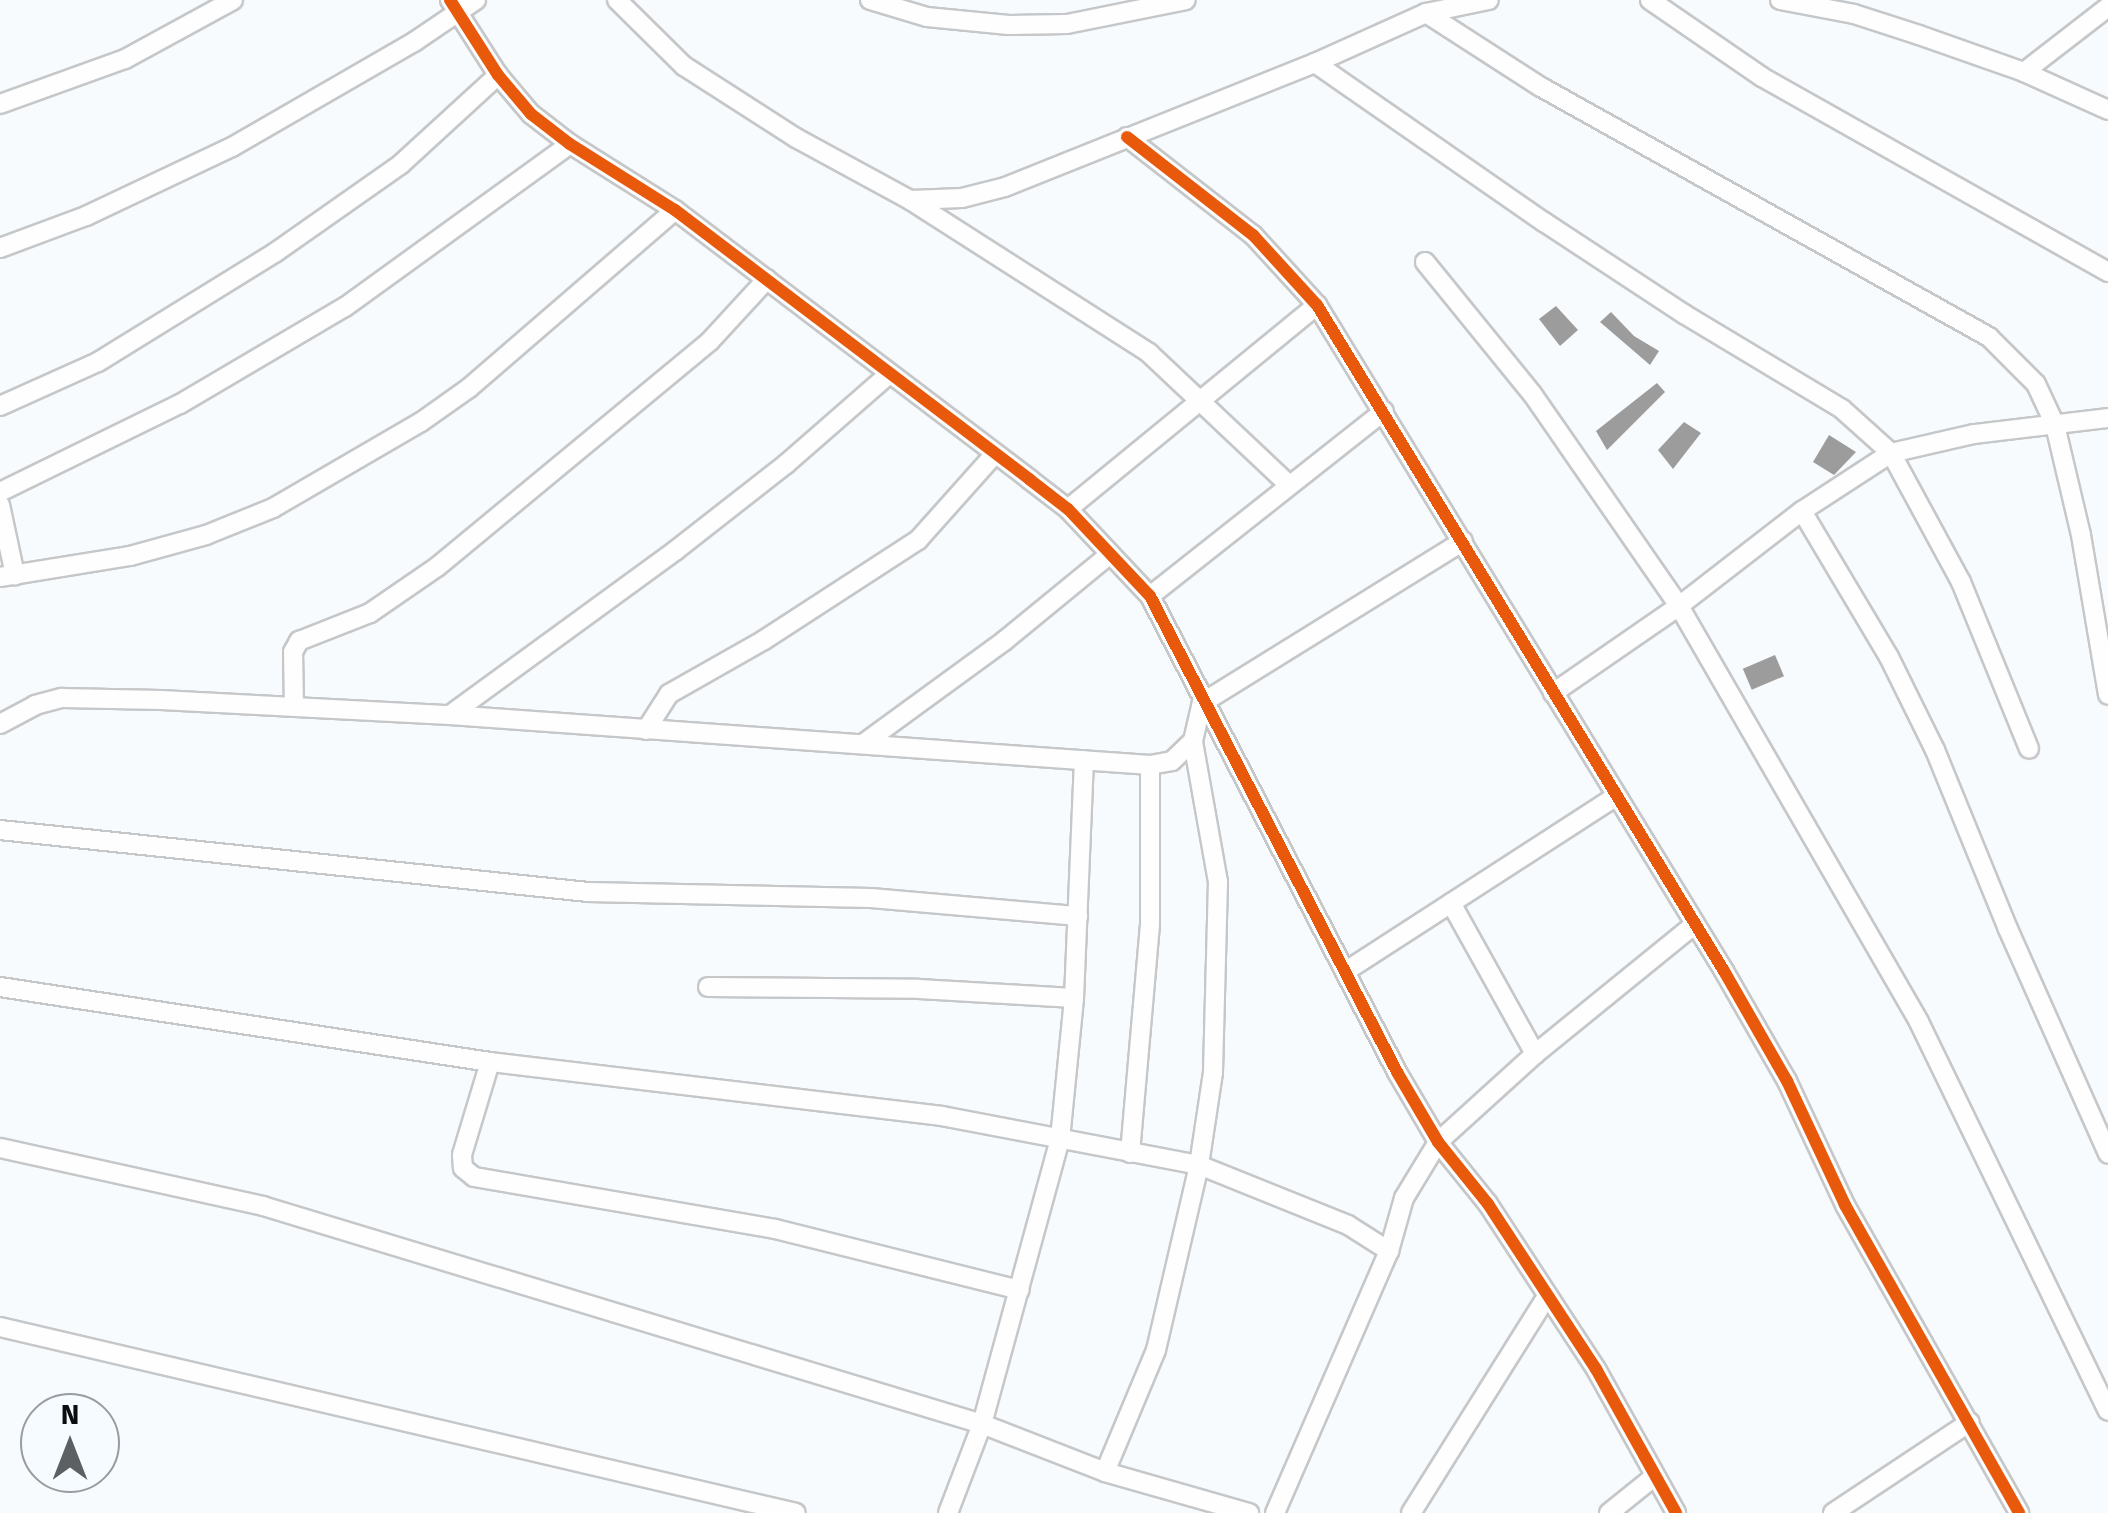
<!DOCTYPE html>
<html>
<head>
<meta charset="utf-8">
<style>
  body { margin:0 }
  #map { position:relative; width:2108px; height:1513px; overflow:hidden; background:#f8fbfd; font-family:"Fira Sans",sans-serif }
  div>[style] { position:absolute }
  .building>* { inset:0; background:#9c9c9c; transform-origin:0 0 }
  .roads { filter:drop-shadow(2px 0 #c5c7c9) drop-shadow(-2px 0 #c5c7c9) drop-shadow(0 2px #c5c7c9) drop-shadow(0 -2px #c5c7c9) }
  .minor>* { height:18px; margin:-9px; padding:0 9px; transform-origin:9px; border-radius:9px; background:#fefeff }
  .cycleway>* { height:12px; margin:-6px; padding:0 6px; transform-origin:6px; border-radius:6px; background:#e8590c }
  span { translate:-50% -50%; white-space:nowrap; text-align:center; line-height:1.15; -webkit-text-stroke:10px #f6fbff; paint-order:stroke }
  .north { position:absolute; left:20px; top:1393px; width:100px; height:100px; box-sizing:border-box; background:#f6fbff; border:2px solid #989b9f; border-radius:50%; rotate:0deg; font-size:28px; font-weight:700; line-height:40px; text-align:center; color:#0a0c0e }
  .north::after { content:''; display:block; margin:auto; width:35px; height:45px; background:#5d6062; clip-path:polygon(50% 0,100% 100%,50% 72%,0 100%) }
</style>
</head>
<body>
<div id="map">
  <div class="building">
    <i style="clip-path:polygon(1556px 306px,1578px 330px,1560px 346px,1539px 319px)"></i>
    <i style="clip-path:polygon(1611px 312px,1634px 336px,1659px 351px,1650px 365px,1600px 322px)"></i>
    <i style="clip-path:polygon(1657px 383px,1665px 392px,1607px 450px,1596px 431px)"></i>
    <i style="clip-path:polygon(1684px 422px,1701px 433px,1673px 469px,1658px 450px)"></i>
    <i style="clip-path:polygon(1829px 435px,1856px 452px,1834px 475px,1813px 462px)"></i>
    <i style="left:1775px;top:655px;width:23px;height:35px;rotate:67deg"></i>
  </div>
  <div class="roads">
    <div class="minor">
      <i style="left:450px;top:0;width:89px;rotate:57.4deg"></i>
      <i style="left:498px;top:75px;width:51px;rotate:49.8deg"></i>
      <i style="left:531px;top:114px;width:49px;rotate:37.6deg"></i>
      <i style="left:570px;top:144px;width:124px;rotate:32.2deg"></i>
      <i style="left:675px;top:210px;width:445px;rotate:37.2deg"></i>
      <i style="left:1029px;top:479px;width:49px;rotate:37.6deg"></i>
      <i style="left:1068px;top:509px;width:120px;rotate:46.7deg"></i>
      <i style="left:1150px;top:596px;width:536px;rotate:62.57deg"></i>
      <i style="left:1397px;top:1072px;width:81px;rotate:59.6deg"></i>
      <i style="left:1438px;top:1142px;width:80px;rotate:51.1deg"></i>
      <i style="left:1488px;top:1204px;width:197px;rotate:56.8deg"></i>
      <i style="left:1596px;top:1369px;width:165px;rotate:60.9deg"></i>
      <i style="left:617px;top:0;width:94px;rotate:44.6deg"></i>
      <i style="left:684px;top:66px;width:133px;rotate:32.7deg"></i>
      <i style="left:796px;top:138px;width:130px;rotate:28.5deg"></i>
      <i style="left:910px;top:200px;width:284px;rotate:32.6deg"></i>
      <i style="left:1149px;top:353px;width:192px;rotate:43.3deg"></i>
      <i style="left:870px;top:0;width:59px;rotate:16.6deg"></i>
      <i style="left:927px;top:17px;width:82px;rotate:5.6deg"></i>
      <i style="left:1009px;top:25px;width:58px;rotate:-1deg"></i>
      <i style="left:1067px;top:24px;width:121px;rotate:-11.4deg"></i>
      <i style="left:1650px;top:0;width:136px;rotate:34.5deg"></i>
      <i style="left:1762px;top:77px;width:397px;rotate:29.4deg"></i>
      <i style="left:1780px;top:0;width:75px;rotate:10.7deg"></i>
      <i style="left:1854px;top:14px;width:68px;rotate:17.9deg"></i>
      <i style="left:1919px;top:35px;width:111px;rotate:19.4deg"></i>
      <i style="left:2024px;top:72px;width:92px;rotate:24.3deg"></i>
      <i style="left:1426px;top:13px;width:137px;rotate:32.8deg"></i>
      <i style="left:1541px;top:87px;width:513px;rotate:29.16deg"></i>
      <i style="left:1989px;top:337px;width:66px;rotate:45deg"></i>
      <i style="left:2036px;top:384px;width:45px;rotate:65.1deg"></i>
      <i style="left:2055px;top:425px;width:113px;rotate:76.7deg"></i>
      <i style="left:2081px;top:535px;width:162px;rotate:80.4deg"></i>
      <i style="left:1315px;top:63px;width:279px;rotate:34.8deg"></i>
      <i style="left:1544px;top:222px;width:168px;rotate:33.3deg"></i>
      <i style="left:1684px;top:314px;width:184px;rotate:31deg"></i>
      <i style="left:1842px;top:409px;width:66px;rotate:41.9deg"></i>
      <i style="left:1891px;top:453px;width:147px;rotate:61.5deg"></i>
      <i style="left:1961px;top:582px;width:180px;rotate:67.8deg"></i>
      <i style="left:2024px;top:72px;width:106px;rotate:-37.7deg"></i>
      <i style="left:0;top:104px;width:133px;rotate:-19.8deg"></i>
      <i style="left:125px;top:59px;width:123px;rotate:-28.6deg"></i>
      <i style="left:1127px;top:137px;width:160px;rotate:37.9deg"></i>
      <i style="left:1253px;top:235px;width:95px;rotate:47.6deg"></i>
      <i style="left:1317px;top:305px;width:781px;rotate:58.57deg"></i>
      <i style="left:1724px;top:971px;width:127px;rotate:60.2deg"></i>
      <i style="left:1787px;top:1081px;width:137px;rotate:64.9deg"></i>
      <i style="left:1845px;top:1205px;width:354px;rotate:60.5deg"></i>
      <i style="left:910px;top:200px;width:52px;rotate:-2.2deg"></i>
      <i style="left:962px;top:198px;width:44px;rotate:-14.3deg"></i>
      <i style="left:1005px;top:187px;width:334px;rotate:-21.8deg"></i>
      <i style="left:1315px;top:63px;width:122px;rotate:-24.2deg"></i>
      <i style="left:1426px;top:13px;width:64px;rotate:-11.7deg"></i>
      <i style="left:0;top:248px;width:92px;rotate:-20.4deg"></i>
      <i style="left:86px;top:216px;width:161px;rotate:-25.3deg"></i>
      <i style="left:232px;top:147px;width:210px;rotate:-30deg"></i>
      <i style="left:414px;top:42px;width:75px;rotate:-34.1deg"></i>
      <i style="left:1425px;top:262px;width:171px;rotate:50.9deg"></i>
      <i style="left:1533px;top:395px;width:257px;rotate:55.3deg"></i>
      <i style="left:1679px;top:606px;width:480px;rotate:60deg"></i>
      <i style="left:1919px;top:1022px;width:432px;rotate:64.1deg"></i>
      <i style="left:0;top:406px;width:107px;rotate:-24.2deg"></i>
      <i style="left:98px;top:362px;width:209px;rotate:-31.7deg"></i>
      <i style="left:276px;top:252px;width:153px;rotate:-35.1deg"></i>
      <i style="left:401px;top:164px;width:132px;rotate:-42.5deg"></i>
      <i style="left:0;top:492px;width:200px;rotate:-26.1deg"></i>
      <i style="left:180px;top:404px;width:191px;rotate:-30.5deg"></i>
      <i style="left:345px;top:307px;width:278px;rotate:-35.9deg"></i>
      <i style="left:0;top:505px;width:72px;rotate:77.9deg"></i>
      <i style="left:1068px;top:509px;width:322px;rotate:-39.3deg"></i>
      <i style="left:1802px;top:511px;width:170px;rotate:59.2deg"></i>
      <i style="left:1889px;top:657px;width:104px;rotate:63.7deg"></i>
      <i style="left:1935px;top:750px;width:193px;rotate:67.8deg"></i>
      <i style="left:2008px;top:929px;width:246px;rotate:66deg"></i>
      <i style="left:0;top:577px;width:132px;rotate:-9.2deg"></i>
      <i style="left:130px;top:556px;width:79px;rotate:-15.4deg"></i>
      <i style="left:206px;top:535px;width:72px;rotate:-21.9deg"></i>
      <i style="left:273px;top:508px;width:171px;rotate:-30.2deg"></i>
      <i style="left:421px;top:422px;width:59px;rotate:-35.3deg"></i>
      <i style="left:469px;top:388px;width:272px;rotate:-40.8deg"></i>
      <i style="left:1150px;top:596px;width:298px;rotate:-38.3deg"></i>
      <i style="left:1553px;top:693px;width:153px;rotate:-34.6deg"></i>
      <i style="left:1679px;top:606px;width:155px;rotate:-37.7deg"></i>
      <i style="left:1802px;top:511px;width:106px;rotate:-33.1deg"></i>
      <i style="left:1891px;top:453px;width:85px;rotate:-12.9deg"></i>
      <i style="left:1974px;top:434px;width:135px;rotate:-6.8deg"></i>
      <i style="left:294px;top:707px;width:55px;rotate:-91deg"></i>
      <i style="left:293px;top:652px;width:13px;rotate:-61deg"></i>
      <i style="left:299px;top:641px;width:76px;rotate:-21.5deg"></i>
      <i style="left:370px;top:613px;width:81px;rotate:-34.5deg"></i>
      <i style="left:437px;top:567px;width:354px;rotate:-39.6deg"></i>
      <i style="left:710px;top:341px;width:84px;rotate:-47.4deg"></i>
      <i style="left:450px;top:715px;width:280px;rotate:-36.1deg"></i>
      <i style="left:676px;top:550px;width:140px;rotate:-38deg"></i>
      <i style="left:786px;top:464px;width:137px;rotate:-41.1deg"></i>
      <i style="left:0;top:724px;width:40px;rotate:-28deg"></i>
      <i style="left:35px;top:705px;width:28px;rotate:-15deg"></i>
      <i style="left:62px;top:698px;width:99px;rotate:1.2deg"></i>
      <i style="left:161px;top:700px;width:289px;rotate:3deg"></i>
      <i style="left:450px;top:715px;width:702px;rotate:4.09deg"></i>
      <i style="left:1150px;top:765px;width:22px;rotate:-10deg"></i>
      <i style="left:1172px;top:761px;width:29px;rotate:-44deg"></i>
      <i style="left:1193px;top:741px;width:39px;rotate:-77deg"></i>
      <i style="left:1202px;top:703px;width:307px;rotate:-31.8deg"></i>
      <i style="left:646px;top:730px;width:43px;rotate:-57.4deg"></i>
      <i style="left:669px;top:694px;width:109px;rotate:-29.6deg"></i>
      <i style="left:764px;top:640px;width:184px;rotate:-33deg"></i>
      <i style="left:918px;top:540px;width:115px;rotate:-48.2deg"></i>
      <i style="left:863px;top:744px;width:175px;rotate:-36.1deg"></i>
      <i style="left:1004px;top:641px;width:136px;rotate:-39.3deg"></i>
      <i style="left:0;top:830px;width:591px;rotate:6.02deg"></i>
      <i style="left:588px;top:892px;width:283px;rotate:1.2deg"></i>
      <i style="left:871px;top:898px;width:208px;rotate:5deg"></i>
      <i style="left:1451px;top:903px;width:173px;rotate:60.9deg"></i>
      <i style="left:1346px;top:971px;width:322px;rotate:-32.9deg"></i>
      <i style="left:0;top:987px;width:496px;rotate:8.7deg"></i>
      <i style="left:490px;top:1062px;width:455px;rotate:6.8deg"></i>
      <i style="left:942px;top:1116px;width:262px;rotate:10.8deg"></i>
      <i style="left:1199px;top:1165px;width:161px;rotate:21.9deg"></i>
      <i style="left:1348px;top:1225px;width:49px;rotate:32.4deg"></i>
      <i style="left:708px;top:987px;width:211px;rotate:0.5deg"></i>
      <i style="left:919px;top:989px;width:155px;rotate:3.3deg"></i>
      <i style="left:490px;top:1062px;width:97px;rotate:106.8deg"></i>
      <i style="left:462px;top:1155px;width:13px;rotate:86deg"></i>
      <i style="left:463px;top:1168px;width:14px;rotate:39deg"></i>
      <i style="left:474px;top:1177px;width:305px;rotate:9.8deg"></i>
      <i style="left:775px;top:1229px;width:252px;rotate:14deg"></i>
      <i style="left:0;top:1148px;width:269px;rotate:12.4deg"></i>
      <i style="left:263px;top:1206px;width:751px;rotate:16.87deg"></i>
      <i style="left:982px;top:1424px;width:132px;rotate:21.3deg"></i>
      <i style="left:1105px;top:1472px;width:150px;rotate:15.9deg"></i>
      <i style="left:1130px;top:1153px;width:230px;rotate:-85deg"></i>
      <i style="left:1150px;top:924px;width:159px;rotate:-90deg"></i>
      <i style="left:0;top:1327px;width:817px;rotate:13.15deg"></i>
      <i style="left:1105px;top:1472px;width:132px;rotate:-67.3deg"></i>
      <i style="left:1156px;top:1350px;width:190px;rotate:-76.9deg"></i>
      <i style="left:1199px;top:1165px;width:94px;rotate:-81.4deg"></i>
      <i style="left:1213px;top:1072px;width:190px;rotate:-88.5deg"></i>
      <i style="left:1218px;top:882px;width:143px;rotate:-100.1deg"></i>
      <i style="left:948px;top:1513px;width:95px;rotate:-69.1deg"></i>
      <i style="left:982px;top:1424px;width:295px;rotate:-74.7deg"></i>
      <i style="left:1060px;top:1139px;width:142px;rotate:-84.3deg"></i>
      <i style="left:1074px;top:998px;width:238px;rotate:-87.6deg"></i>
      <i style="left:1275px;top:1513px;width:286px;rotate:-66.5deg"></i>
      <i style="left:1389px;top:1251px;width:55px;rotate:-74.2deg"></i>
      <i style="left:1404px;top:1198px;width:66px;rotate:-58.7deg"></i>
      <i style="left:1438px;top:1142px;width:131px;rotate:-42.2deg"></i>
      <i style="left:1535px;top:1054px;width:206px;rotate:-39.1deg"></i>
      <i style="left:1411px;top:1513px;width:256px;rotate:-57.9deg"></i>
      <i style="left:1609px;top:1513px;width:59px;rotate:-38.8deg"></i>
      <i style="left:1833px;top:1513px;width:164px;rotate:-33.6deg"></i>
    </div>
  </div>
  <div class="cycleway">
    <i style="left:450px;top:0;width:89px;rotate:57.4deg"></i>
    <i style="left:498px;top:75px;width:51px;rotate:49.8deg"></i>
    <i style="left:531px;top:114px;width:49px;rotate:37.6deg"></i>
    <i style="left:570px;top:144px;width:124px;rotate:32.2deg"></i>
    <i style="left:675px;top:210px;width:445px;rotate:37.2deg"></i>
    <i style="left:1029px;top:479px;width:49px;rotate:37.6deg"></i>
    <i style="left:1068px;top:509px;width:120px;rotate:46.7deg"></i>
    <i style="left:1150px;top:596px;width:536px;rotate:62.57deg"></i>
    <i style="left:1397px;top:1072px;width:81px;rotate:59.6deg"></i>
    <i style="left:1438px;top:1142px;width:80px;rotate:51.1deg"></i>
    <i style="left:1488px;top:1204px;width:197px;rotate:56.8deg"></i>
    <i style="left:1596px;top:1369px;width:165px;rotate:60.9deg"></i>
    <i style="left:1127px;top:137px;width:160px;rotate:37.9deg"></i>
    <i style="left:1253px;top:235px;width:95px;rotate:47.6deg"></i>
    <i style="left:1317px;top:305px;width:781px;rotate:58.57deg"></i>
    <i style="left:1724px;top:971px;width:127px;rotate:60.2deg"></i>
    <i style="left:1787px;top:1081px;width:137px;rotate:64.9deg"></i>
    <i style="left:1845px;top:1205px;width:354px;rotate:60.5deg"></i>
  </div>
  <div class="north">N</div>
</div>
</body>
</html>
